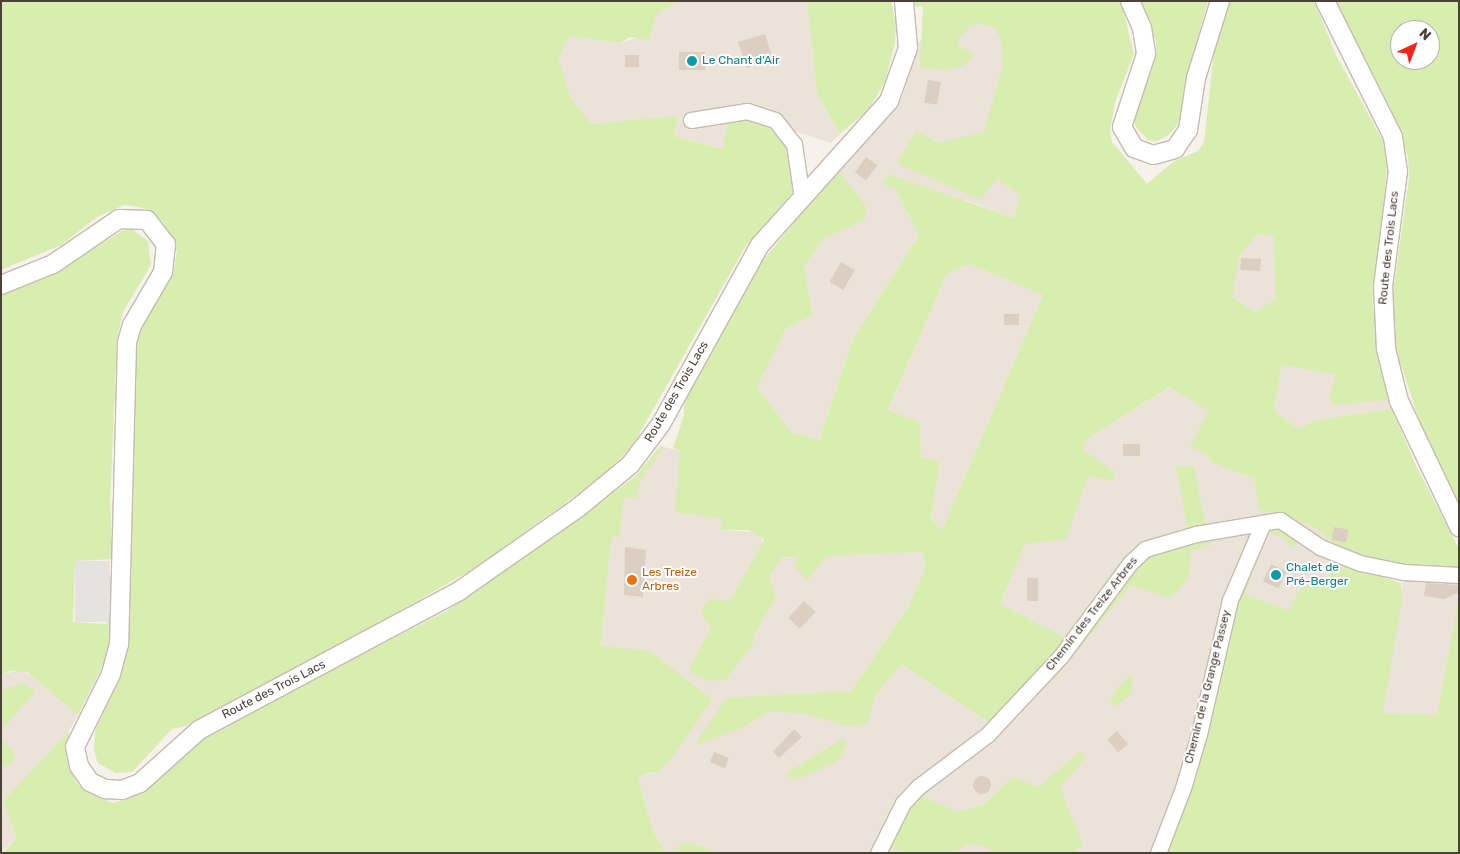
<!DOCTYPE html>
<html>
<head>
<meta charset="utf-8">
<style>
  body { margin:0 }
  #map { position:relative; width:1460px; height:854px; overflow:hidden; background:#f6f1ea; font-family:Rubik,sans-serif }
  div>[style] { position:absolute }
  .residential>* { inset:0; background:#ebe3d8 }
  .green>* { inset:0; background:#d8edb0 }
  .parking>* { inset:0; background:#e5e2df; transform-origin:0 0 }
  .building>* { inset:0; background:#dccfc1; transform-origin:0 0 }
  .round { border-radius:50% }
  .roads { filter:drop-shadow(1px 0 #c6bbaf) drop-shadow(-1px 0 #c6bbaf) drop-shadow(0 1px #c6bbaf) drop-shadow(0 -1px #c6bbaf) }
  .minor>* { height:15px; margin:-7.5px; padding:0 7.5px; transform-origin:7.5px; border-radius:7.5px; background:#fff }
  .tertiary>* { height:18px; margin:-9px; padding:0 9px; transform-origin:9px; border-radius:9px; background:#fff }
  .dots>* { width:14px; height:14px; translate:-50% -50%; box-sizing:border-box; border:2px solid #fff; border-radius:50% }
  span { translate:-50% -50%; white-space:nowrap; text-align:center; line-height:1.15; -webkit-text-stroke:4px #fff; paint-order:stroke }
  .culture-label { font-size:12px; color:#0d838f }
  .left { translate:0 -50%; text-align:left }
  .street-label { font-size:12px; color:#4b4137 }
  .food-label { font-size:12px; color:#c56008 }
  .frame { position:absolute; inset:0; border:2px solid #4b4137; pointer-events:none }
  .north { position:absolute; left:1390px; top:20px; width:50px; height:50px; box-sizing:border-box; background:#fff; border:1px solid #b7b3af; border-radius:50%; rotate:43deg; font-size:14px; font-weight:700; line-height:20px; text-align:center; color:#4b4137 }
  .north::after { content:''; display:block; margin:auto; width:18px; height:22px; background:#ff2219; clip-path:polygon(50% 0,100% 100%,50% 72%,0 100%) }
</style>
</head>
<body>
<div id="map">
  <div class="residential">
    <i style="clip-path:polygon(681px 1px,807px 1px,817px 94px,840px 134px,831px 143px,754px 118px,728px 120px,724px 149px,674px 136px,678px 117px,590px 124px,571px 99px,557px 59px,569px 36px,620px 43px,640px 37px,656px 14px)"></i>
    <i style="clip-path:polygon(923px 1px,1071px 1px,1014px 218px,968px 201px,896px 190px,919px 235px,853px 339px,819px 440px,791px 432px,757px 387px,786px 328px,813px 315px,804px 267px,823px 239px,865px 220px,866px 206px,838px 170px,902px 98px,916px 45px,922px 39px)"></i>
    <i style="clip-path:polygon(1256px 235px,1274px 236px,1275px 299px,1255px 312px,1231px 297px,1239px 257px)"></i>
    <i style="clip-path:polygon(970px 264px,1043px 295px,942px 530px,931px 519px,940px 462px,921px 457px,888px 411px,947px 274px)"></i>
    <i style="clip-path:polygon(1282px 365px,1383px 383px,1392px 409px,1315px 420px,1299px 429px,1274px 411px)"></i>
    <i style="clip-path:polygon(1171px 387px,1208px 411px,1191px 447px,1207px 454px,1210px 462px,1255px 479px,1282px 514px,1316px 528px,1338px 547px,1328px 582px,1289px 611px,1245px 594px,1269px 532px,1239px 590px,1164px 853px,665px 853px,652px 829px,638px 777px,651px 774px,669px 762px,694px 724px,601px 646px,610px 547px,623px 486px,636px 476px,660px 446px,680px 451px,722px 519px,721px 530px,757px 532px,771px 558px,923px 552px,925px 569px,907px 609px,851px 691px,873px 699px,901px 664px,990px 723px,1042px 626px,1000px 604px,1025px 544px,1063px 504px,1087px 439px)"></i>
    <i style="clip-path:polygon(1405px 566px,1459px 569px,1459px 595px,1437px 715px,1433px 718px,1383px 713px)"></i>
    <i style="clip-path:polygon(19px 670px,37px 678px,78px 715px,69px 731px,3px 801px,16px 838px,1px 853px,1px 675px)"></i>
  </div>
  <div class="green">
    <i style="clip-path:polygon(1px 1px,681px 1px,656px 14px,650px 40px,630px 37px,620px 43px,569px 36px,558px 59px,571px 99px,591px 124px,678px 116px,674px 136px,723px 149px,728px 120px,760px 120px,785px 143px,793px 192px,745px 247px,633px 445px,602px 477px,473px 569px,335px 648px,186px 726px,172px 729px,132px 772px,115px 773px,98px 763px,94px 751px,95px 732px,123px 666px,128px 644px,137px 343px,141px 325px,173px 275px,177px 251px,163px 222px,144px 208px,124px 205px,97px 217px,61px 245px,1px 270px)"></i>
    <i style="clip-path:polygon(807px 1px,891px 1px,896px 24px,895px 43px,885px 82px,868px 110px,840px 134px,817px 94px)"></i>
    <i style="clip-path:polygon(evenodd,914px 1px,1121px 1px,1134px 54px,1115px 102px,1110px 132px,1112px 142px,1147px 184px,1173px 162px,1198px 151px,1204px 142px,1214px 51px,1230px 1px,1314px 1px,1336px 55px,1384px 143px,1387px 165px,1382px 237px,1372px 299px,1388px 400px,1332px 405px,1329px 397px,1336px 375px,1282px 365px,1274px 411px,1299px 429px,1315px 420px,1392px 409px,1415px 464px,1459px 549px,1459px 569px,1377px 562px,1338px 547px,1316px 528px,1282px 514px,1259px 510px,1255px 479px,1210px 462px,1207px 454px,1190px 447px,1208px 411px,1170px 387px,1087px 439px,1083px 450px,1116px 472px,1112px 481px,1088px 476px,1066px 539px,1025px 544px,1000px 604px,1067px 639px,990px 723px,901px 664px,873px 699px,869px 720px,862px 725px,846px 726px,806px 714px,770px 711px,741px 728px,694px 746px,726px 698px,851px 691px,907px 609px,925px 569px,923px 552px,827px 556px,807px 580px,794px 566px,799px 557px,782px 557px,769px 577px,776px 596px,755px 633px,752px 646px,725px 680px,709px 681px,688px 671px,711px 628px,700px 612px,709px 599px,730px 601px,764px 540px,749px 530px,720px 530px,722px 519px,675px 512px,680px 451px,673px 448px,684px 415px,684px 399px,759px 265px,838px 170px,866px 206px,865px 220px,823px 239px,804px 267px,813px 315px,786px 328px,757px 387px,791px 432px,819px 440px,853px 339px,919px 235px,896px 190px,883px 184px,888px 174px,1014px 218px,1020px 195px,997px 179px,980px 200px,897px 163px,916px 131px,938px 143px,984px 132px,1003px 64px,1001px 40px,995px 28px,982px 24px,972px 25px,961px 35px,957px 46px,975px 54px,963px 66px,942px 70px,920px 67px,923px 6px,916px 7px,914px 1px,1256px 235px,1274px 236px,1275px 299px,1255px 312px,1232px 297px,1239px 257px,1256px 235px,914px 1px,970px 264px,1043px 295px,942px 530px,931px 519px,940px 462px,921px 457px,919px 422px,888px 410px,947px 274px,970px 264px)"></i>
    <i style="clip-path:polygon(1141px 1px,1208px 1px,1191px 61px,1180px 121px,1170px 134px,1157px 141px,1148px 140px,1135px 126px,1135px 111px,1156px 56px,1156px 42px)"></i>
    <i style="clip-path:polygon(evenodd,1336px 1px,1459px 1px,1459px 508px,1423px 433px,1395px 346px,1391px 308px,1409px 178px,1408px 157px,1390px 107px,1336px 1px,1400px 30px,1430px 30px,1430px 60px,1400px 60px,1400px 30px)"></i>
    <i style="clip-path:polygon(124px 230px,133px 230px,148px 241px,151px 265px,123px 312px,117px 339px,110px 504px,114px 559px,75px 561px,73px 622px,107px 624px,109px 577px,113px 578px,112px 630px,105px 661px,78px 715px,27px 672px,10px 671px,1px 675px,1px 294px,69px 264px)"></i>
    <i style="clip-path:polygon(660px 446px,664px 447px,640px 481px,636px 498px,624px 497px,619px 537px,613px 536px,610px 547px,601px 646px,650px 651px,712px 700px,669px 762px,658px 771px,638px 777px,652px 829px,665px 853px,3px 853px,16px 838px,3px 801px,69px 731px,66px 757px,76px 782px,86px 792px,113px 803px,145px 792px,163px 770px,200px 738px,448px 610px,636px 476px)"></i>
    <i style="clip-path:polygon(1176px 465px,1194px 467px,1210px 545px,1191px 551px,1188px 580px,1169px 598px,1131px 585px,1056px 677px,1051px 673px,1138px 561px,1153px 551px,1189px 539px)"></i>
    <i style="clip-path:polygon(1268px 528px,1284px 528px,1300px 538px,1292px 549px,1286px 539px,1269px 532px,1245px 594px,1289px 611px,1302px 585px,1317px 588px,1328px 582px,1333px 560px,1401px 583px,1402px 598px,1383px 713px,1437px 715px,1459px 595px,1459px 853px,1164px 853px,1234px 605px)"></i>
    <i style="clip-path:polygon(1132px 672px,1132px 693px,1115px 707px,1110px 702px,1115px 691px)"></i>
    <i style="clip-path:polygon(23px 683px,36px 691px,1px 731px,1px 690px)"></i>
    <i style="clip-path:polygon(844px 738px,847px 745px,837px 762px,794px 780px,785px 774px)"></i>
    <i style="clip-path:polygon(1px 739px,15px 753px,12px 763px,1px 769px)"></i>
    <i style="clip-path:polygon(1080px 751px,1086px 757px,1060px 788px,1083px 845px,1072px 853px,994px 853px,985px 846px,968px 844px,953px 853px,906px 853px,889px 847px,887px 853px,883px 853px,916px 794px,958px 812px,983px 805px,1012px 777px,1039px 787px)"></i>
    <i style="clip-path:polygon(690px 842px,720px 853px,671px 850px)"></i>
  </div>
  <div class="parking">
    <i style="left:75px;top:561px;width:35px;height:61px"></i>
  </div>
  <div class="building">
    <i style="clip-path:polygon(765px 34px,772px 56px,747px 68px,738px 42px)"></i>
    <i style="left:705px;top:52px;width:18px;height:26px;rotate:90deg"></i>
    <i style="left:625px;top:55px;width:14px;height:12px"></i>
    <i style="left:928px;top:80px;width:13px;height:23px;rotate:9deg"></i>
    <i style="left:866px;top:157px;width:14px;height:19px;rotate:36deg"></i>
    <i style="left:1241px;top:258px;width:20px;height:12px;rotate:3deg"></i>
    <i style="left:841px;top:262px;width:16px;height:23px;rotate:30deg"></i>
    <i style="left:1004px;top:314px;width:15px;height:11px"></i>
    <i style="left:1123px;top:444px;width:17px;height:12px"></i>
    <i style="left:1334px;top:527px;width:15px;height:13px;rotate:11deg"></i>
    <i style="clip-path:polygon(625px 547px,646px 550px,643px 597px,624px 595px)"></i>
    <i style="left:1271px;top:564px;width:17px;height:19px;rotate:25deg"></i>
    <i style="left:1027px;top:578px;width:11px;height:23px"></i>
    <i style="clip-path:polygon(1426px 583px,1459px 585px,1459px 592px,1444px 599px,1424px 596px)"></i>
    <i style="left:804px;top:601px;width:16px;height:23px;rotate:43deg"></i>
    <i style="clip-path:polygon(794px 729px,802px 737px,779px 758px,773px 752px)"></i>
    <i style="left:1117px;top:731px;width:17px;height:13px;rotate:50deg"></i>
    <i style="left:714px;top:752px;width:16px;height:11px;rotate:22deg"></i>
    <i class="round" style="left:973px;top:776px;width:18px;height:18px"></i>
  </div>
  <div class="roads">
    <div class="minor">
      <i style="left:691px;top:120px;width:57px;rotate:-9.1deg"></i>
      <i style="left:747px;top:111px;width:29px;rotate:18deg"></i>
      <i style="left:775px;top:120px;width:31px;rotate:52deg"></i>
      <i style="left:794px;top:144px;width:55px;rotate:81.6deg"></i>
      <i style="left:878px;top:853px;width:56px;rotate:-63.4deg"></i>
      <i style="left:903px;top:803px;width:22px;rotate:-47deg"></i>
      <i style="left:918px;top:787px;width:88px;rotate:-37.1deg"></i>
      <i style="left:988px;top:734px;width:107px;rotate:-46.9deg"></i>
      <i style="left:1061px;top:656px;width:116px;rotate:-53.4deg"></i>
      <i style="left:1130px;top:563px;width:21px;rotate:-43deg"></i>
      <i style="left:1145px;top:549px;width:53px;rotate:-16.4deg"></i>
      <i style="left:1196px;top:534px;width:85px;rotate:-9.5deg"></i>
      <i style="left:1280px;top:520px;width:48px;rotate:34deg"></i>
      <i style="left:1320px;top:547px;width:43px;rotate:21.8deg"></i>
      <i style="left:1360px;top:563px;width:45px;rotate:11.6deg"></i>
      <i style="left:1404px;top:572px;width:55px;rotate:3.1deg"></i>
      <i style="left:1158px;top:853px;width:70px;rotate:-69deg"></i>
      <i style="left:1183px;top:788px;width:56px;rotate:-73.5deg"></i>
      <i style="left:1199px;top:734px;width:138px;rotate:-77deg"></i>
      <i style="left:1230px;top:600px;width:84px;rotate:-66.8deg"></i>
    </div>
    <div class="tertiary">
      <i style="left:1130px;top:1px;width:30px;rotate:66deg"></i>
      <i style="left:1142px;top:28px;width:26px;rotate:81deg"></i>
      <i style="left:1146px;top:54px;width:77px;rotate:108.2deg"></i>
      <i style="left:1122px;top:127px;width:24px;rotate:60deg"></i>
      <i style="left:1134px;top:148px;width:20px;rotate:20deg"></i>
      <i style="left:1153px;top:155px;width:23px;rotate:-15deg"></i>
      <i style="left:1175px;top:149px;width:23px;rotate:-56deg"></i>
      <i style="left:1188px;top:130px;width:53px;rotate:-81.3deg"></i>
      <i style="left:1196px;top:78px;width:81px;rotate:-72.7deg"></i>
      <i style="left:1325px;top:1px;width:152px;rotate:63.4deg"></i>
      <i style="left:1393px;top:137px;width:34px;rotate:82deg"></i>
      <i style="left:1398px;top:171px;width:116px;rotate:97.4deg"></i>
      <i style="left:1383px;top:286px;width:63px;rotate:87.3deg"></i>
      <i style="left:1386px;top:349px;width:54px;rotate:76deg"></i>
      <i style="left:1399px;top:401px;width:140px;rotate:64.5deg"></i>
      <i style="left:1px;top:285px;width:56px;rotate:-22deg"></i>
      <i style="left:53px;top:264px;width:80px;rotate:-34.3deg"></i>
      <i style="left:119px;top:219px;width:28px;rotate:2deg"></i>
      <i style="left:147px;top:220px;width:31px;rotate:52deg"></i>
      <i style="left:166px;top:244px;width:28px;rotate:96deg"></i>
      <i style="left:163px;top:272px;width:61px;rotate:120.3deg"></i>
      <i style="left:132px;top:325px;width:19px;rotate:106deg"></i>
      <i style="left:127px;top:343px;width:301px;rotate:91.5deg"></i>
      <i style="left:119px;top:644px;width:31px;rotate:105deg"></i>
      <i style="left:111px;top:674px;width:81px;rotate:116.3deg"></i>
      <i style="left:75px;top:747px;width:19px;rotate:78deg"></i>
      <i style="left:79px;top:766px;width:19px;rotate:55deg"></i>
      <i style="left:90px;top:782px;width:17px;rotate:25deg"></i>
      <i style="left:105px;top:789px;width:17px;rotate:3deg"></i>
      <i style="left:122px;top:790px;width:19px;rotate:-21deg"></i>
      <i style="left:140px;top:783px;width:79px;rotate:-41.9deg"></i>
      <i style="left:199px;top:730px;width:295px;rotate:-28.1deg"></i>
      <i style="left:459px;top:591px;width:146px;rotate:-35deg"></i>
      <i style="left:579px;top:507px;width:66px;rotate:-39.5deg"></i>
      <i style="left:630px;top:465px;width:51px;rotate:-52.9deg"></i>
      <i style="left:661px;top:424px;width:205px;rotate:-61.1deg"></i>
      <i style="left:760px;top:245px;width:193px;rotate:-48.1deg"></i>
      <i style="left:889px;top:101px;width:56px;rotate:-70.3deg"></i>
      <i style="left:908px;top:48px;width:47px;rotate:-94.9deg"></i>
    </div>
  </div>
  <div class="dots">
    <i style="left:692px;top:61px;background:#0f9aa8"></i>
    <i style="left:1276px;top:575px;background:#0f9aa8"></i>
    <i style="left:632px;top:580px;background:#e8710a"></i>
  </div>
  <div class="culture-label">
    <span class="left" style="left:702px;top:61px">Le Chant d'Air</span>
    <span class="left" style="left:1286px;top:575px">Chalet de<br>Pré-Berger</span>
  </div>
  <div class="street-label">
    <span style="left:1389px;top:248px;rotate:-84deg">Route des Trois Lacs</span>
    <span style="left:677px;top:392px;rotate:-60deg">Route des Trois Lacs</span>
    <span style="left:1092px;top:614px;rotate:-52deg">Chemin des Treize Arbres</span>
    <span style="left:1208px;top:687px;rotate:-76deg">Chemin de la Grange Passey</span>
    <span style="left:274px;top:690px;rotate:-27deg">Route des Trois Lacs</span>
  </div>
  <div class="food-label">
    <span class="left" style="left:642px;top:580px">Les Treize<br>Arbres</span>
  </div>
  <div class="frame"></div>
  <div class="north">N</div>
</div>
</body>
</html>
